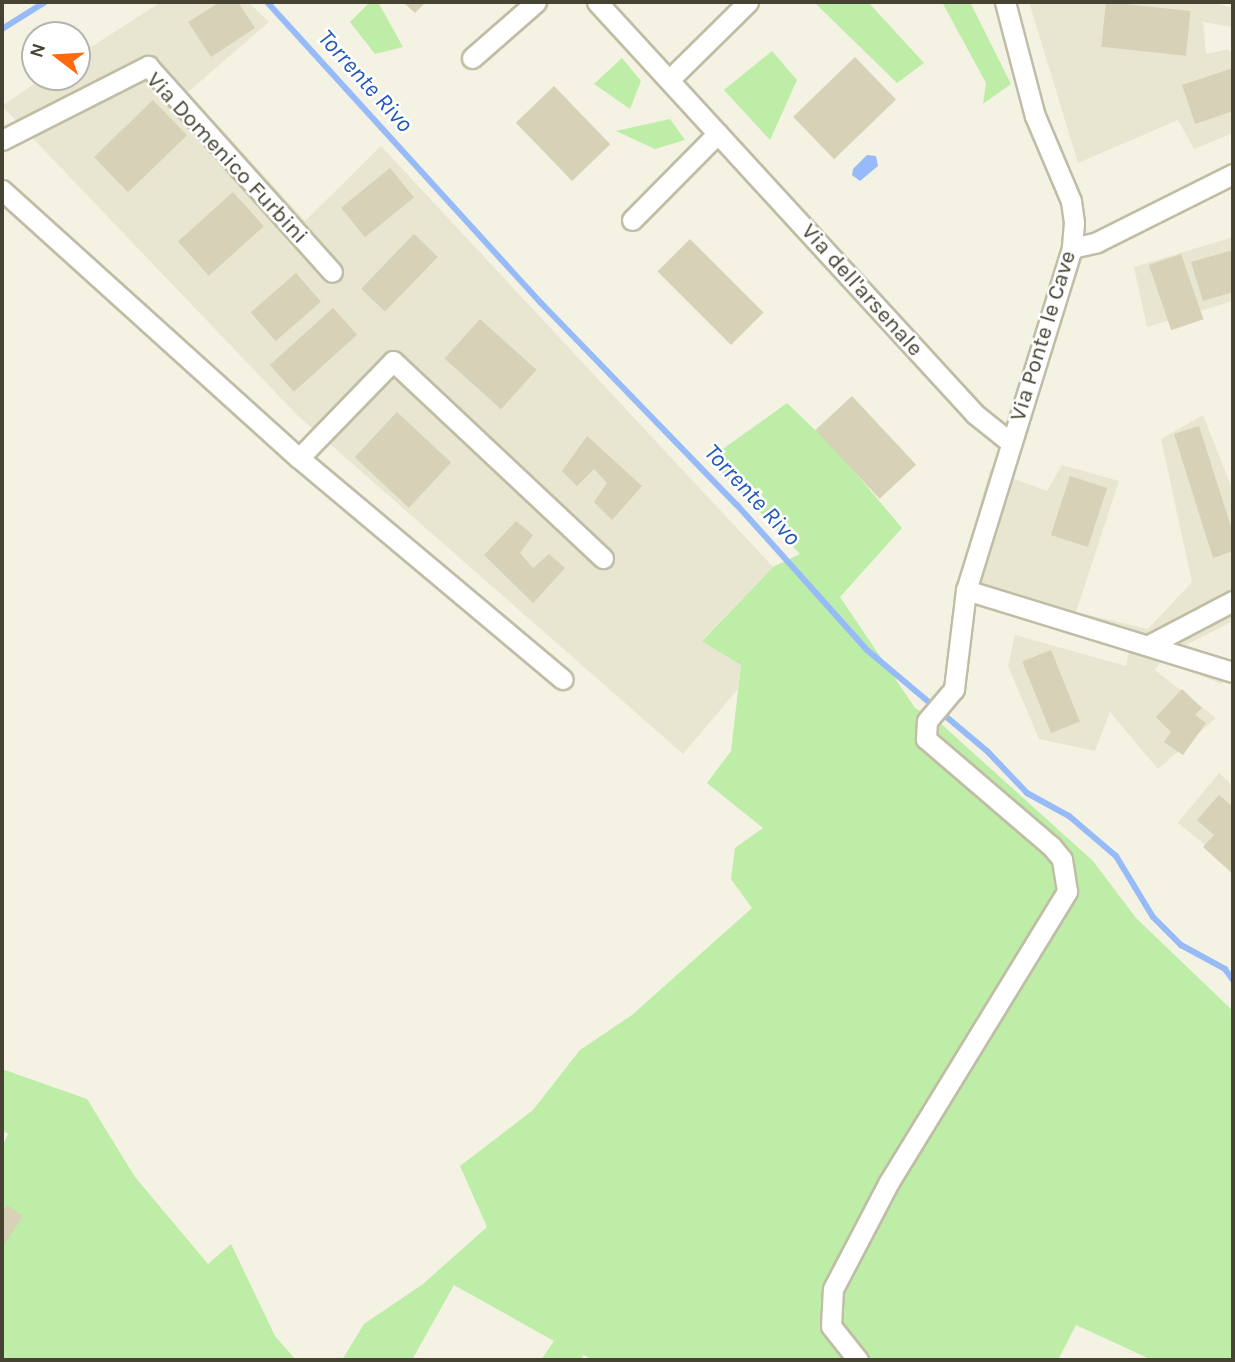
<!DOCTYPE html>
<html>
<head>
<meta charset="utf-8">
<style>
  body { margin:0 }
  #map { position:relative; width:1235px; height:1362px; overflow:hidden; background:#f4f2e3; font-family:Karla,sans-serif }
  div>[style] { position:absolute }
  .residential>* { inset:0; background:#e8e6d0 }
  .green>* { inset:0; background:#bdeda7 }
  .water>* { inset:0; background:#97baf8 }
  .stream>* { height:6px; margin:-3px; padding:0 3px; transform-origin:3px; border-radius:3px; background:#97baf8 }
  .building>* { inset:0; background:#d6d1b7; transform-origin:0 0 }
  .roads { filter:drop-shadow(2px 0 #c0bda5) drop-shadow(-2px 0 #c0bda5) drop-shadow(0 2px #c0bda5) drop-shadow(0 -2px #c0bda5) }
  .street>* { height:19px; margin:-9.5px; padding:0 9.5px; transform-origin:9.5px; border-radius:9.5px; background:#fff }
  span { translate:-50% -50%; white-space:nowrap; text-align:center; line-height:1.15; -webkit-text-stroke:5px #fff; paint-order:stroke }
  .street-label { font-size:23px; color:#464333 }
  .water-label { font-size:24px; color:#2057bd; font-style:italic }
  .frame { position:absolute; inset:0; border:4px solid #464333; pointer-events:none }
  .north { position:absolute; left:21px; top:21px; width:70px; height:70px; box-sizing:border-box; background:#fff; border:2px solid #b5b4ad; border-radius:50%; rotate:287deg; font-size:19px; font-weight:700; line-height:28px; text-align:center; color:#464333 }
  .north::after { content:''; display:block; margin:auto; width:24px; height:32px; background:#ff6a0f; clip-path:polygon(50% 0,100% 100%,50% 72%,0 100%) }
</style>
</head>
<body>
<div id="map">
  <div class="residential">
    <i style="clip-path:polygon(161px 2px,248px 2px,269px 22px,188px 92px,305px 221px,381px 146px,773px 567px,702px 640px,741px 665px,738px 689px,683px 754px,298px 416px,2px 106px,44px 77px,77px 77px,77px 56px)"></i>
    <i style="clip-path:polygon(1029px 2px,1210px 2px,1233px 8px,1233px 27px,1203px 22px,1206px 54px,1229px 49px,1233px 60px,1233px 133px,1194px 149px,1178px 120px,1078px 163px)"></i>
    <i style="clip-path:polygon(1233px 237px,1233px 301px,1147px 327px,1134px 267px)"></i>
    <i style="clip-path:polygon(1203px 415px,1233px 491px,1233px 621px,1186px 645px,1233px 663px,1221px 684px,1162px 659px,1155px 670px,1216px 718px,1158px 769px,1110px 712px,1095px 751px,1039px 739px,1008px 666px,1015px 635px,1126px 666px,1129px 652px,953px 599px,990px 470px,1047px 491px,1062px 465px,1119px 481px,1076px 612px,1148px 629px,1192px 582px,1161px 439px)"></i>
    <i style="clip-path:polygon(1219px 773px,1233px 786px,1233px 868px,1178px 823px)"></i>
  </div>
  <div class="green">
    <i style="clip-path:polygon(370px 2px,378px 2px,403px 47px,375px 54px,350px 22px)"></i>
    <i style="clip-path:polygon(814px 2px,868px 2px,924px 63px,897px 83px)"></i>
    <i style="clip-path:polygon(942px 2px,970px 2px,1011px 84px,983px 104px,986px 83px)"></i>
    <i style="clip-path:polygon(772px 51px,797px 80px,770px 140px,724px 90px)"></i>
    <i style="clip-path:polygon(622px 58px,641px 81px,630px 109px,594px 84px)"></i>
    <i style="clip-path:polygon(670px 119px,685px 140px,655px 149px,616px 131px)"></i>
    <i style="clip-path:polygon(787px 403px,836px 450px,902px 528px,840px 597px,915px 708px,939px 722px,1093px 861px,1136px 918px,1233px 1011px,1233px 1360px,1152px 1360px,1076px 1325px,1058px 1360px,593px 1360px,584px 1355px,580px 1360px,541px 1360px,554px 1341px,454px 1285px,412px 1360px,342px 1360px,364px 1324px,423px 1284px,487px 1227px,460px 1166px,533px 1110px,580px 1050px,632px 1015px,752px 908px,731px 879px,735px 848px,763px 828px,707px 783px,731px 751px,741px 665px,702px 641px,773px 567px,800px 554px,709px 459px)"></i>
    <i style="clip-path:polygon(2px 1069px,87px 1099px,135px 1177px,208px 1264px,231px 1244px,275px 1336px,296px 1360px,2px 1360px,2px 1147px,8px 1134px,2px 1130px)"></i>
  </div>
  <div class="water">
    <i style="clip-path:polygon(867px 155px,876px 156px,878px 166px,860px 181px,852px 175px,853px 169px)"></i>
  </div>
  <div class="stream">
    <i style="left:267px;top:2px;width:407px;rotate:47.7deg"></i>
    <i style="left:541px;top:303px;width:281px;rotate:45.9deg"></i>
    <i style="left:737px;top:505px;width:195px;rotate:48.1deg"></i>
    <i style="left:867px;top:650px;width:158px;rotate:40.1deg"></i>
    <i style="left:988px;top:752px;width:57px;rotate:46.4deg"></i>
    <i style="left:1027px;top:793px;width:48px;rotate:28.7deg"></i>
    <i style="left:1069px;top:816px;width:62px;rotate:40.4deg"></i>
    <i style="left:1116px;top:856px;width:71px;rotate:58.8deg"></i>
    <i style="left:1153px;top:917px;width:40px;rotate:45deg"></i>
    <i style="left:1181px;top:945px;width:50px;rotate:28.6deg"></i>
    <i style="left:1225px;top:969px;width:14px;rotate:54deg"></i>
    <i style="left:2px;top:29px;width:51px;rotate:-32.1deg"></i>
  </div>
  <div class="building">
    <i style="clip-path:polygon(220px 2px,238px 2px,255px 28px,211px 57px,188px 22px)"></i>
    <i style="clip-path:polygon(403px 2px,426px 2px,415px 13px)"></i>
    <i style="left:1106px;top:2px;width:85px;height:45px;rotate:6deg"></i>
    <i style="left:855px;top:57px;width:59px;height:86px;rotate:46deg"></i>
    <i style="clip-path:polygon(1233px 68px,1233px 111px,1195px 124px,1182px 85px)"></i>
    <i style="left:554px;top:86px;width:81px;height:53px;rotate:46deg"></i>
    <i style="left:153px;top:100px;width:49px;height:82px;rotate:46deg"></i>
    <i style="left:390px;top:168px;width:38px;height:63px;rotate:51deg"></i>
    <i style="left:233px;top:192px;width:46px;height:74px;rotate:48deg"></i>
    <i style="left:414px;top:234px;width:33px;height:76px;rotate:44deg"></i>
    <i style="left:690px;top:239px;width:104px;height:46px;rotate:45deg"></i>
    <i style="clip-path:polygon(1233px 250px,1233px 292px,1203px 301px,1191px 262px)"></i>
    <i style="left:1181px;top:254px;width:69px;height:34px;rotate:71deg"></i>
    <i style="left:296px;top:273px;width:38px;height:60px;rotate:49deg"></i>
    <i style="left:333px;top:308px;width:36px;height:85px;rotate:48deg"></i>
    <i style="left:480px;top:319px;width:76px;height:53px;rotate:42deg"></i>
    <i style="left:852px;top:396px;width:94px;height:50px;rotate:47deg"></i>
    <i style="left:397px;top:412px;width:74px;height:62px;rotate:43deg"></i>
    <i style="clip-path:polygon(1199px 426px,1233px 533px,1233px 551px,1213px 558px,1174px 434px)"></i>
    <i style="clip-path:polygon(587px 436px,642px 486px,612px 520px,594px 502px,607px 483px,594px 469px,577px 486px,562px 471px)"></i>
    <i style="left:1070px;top:476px;width:39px;height:62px;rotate:18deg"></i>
    <i style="clip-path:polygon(516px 521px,533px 535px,520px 553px,533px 568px,549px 554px,565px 568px,533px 603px,484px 555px)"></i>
    <i style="left:1051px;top:650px;width:77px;height:31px;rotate:68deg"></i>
    <i style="clip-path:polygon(1182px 689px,1202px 708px,1195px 715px,1206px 723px,1183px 755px,1164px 742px,1171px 732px,1156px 717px)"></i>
    <i style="clip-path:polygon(1219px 795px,1233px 807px,1233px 874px,1203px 847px,1214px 835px,1197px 820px)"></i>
    <i style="clip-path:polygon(7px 1205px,23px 1216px,2px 1248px,2px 1212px)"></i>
  </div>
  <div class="roads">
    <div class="street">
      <i style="left:597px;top:2px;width:559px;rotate:47.46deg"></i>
      <i style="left:975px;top:414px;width:45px;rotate:38.7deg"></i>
      <i style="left:1005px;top:2px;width:118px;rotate:75.3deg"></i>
      <i style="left:1035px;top:116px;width:92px;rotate:67deg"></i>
      <i style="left:1071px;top:201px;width:22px;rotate:82deg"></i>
      <i style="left:1074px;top:223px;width:25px;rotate:95deg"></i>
      <i style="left:1072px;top:248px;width:358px;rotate:107.2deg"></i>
      <i style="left:966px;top:590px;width:279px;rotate:17.1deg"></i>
      <i style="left:472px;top:58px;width:85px;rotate:-41.2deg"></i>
      <i style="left:669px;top:80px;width:111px;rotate:-44.6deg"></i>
      <i style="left:2px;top:140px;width:164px;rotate:-26.9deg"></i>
      <i style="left:148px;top:66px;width:276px;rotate:48.2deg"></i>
      <i style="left:2px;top:190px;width:400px;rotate:42.1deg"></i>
      <i style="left:299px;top:458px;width:344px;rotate:40deg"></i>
      <i style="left:632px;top:220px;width:122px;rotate:-45.3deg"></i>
      <i style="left:1072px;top:248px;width:26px;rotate:-13deg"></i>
      <i style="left:1097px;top:242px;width:152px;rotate:-26.6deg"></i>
      <i style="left:299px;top:458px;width:135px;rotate:-45.9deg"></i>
      <i style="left:393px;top:361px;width:288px;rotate:43.2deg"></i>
      <i style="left:1151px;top:644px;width:93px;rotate:-27.7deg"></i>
      <i style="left:858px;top:1360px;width:43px;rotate:-128.5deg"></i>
      <i style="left:831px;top:1326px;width:37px;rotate:-87deg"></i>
      <i style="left:833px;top:1289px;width:121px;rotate:-62.4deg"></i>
      <i style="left:889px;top:1182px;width:341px;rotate:-58.5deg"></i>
      <i style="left:1067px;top:891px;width:32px;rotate:-99deg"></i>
      <i style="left:1062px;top:859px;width:17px;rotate:-130deg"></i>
      <i style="left:1051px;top:846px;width:165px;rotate:-139.4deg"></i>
      <i style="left:926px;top:739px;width:18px;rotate:-87deg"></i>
      <i style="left:927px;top:721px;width:42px;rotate:-49.8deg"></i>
      <i style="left:954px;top:689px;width:100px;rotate:-83.1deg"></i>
    </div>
  </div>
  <div class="street-label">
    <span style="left:227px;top:158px;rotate:47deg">Via Domenico Furbini</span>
    <span style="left:862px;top:290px;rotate:48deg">Via dell'arsenale</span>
    <span style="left:1043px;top:336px;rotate:-73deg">Via Ponte le Cave</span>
  </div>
  <div class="water-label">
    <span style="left:365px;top:81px;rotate:48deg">Torrente Rivo</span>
    <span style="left:752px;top:495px;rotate:47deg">Torrente Rivo</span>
  </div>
  <div class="frame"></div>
  <div class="north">N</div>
</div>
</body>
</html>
